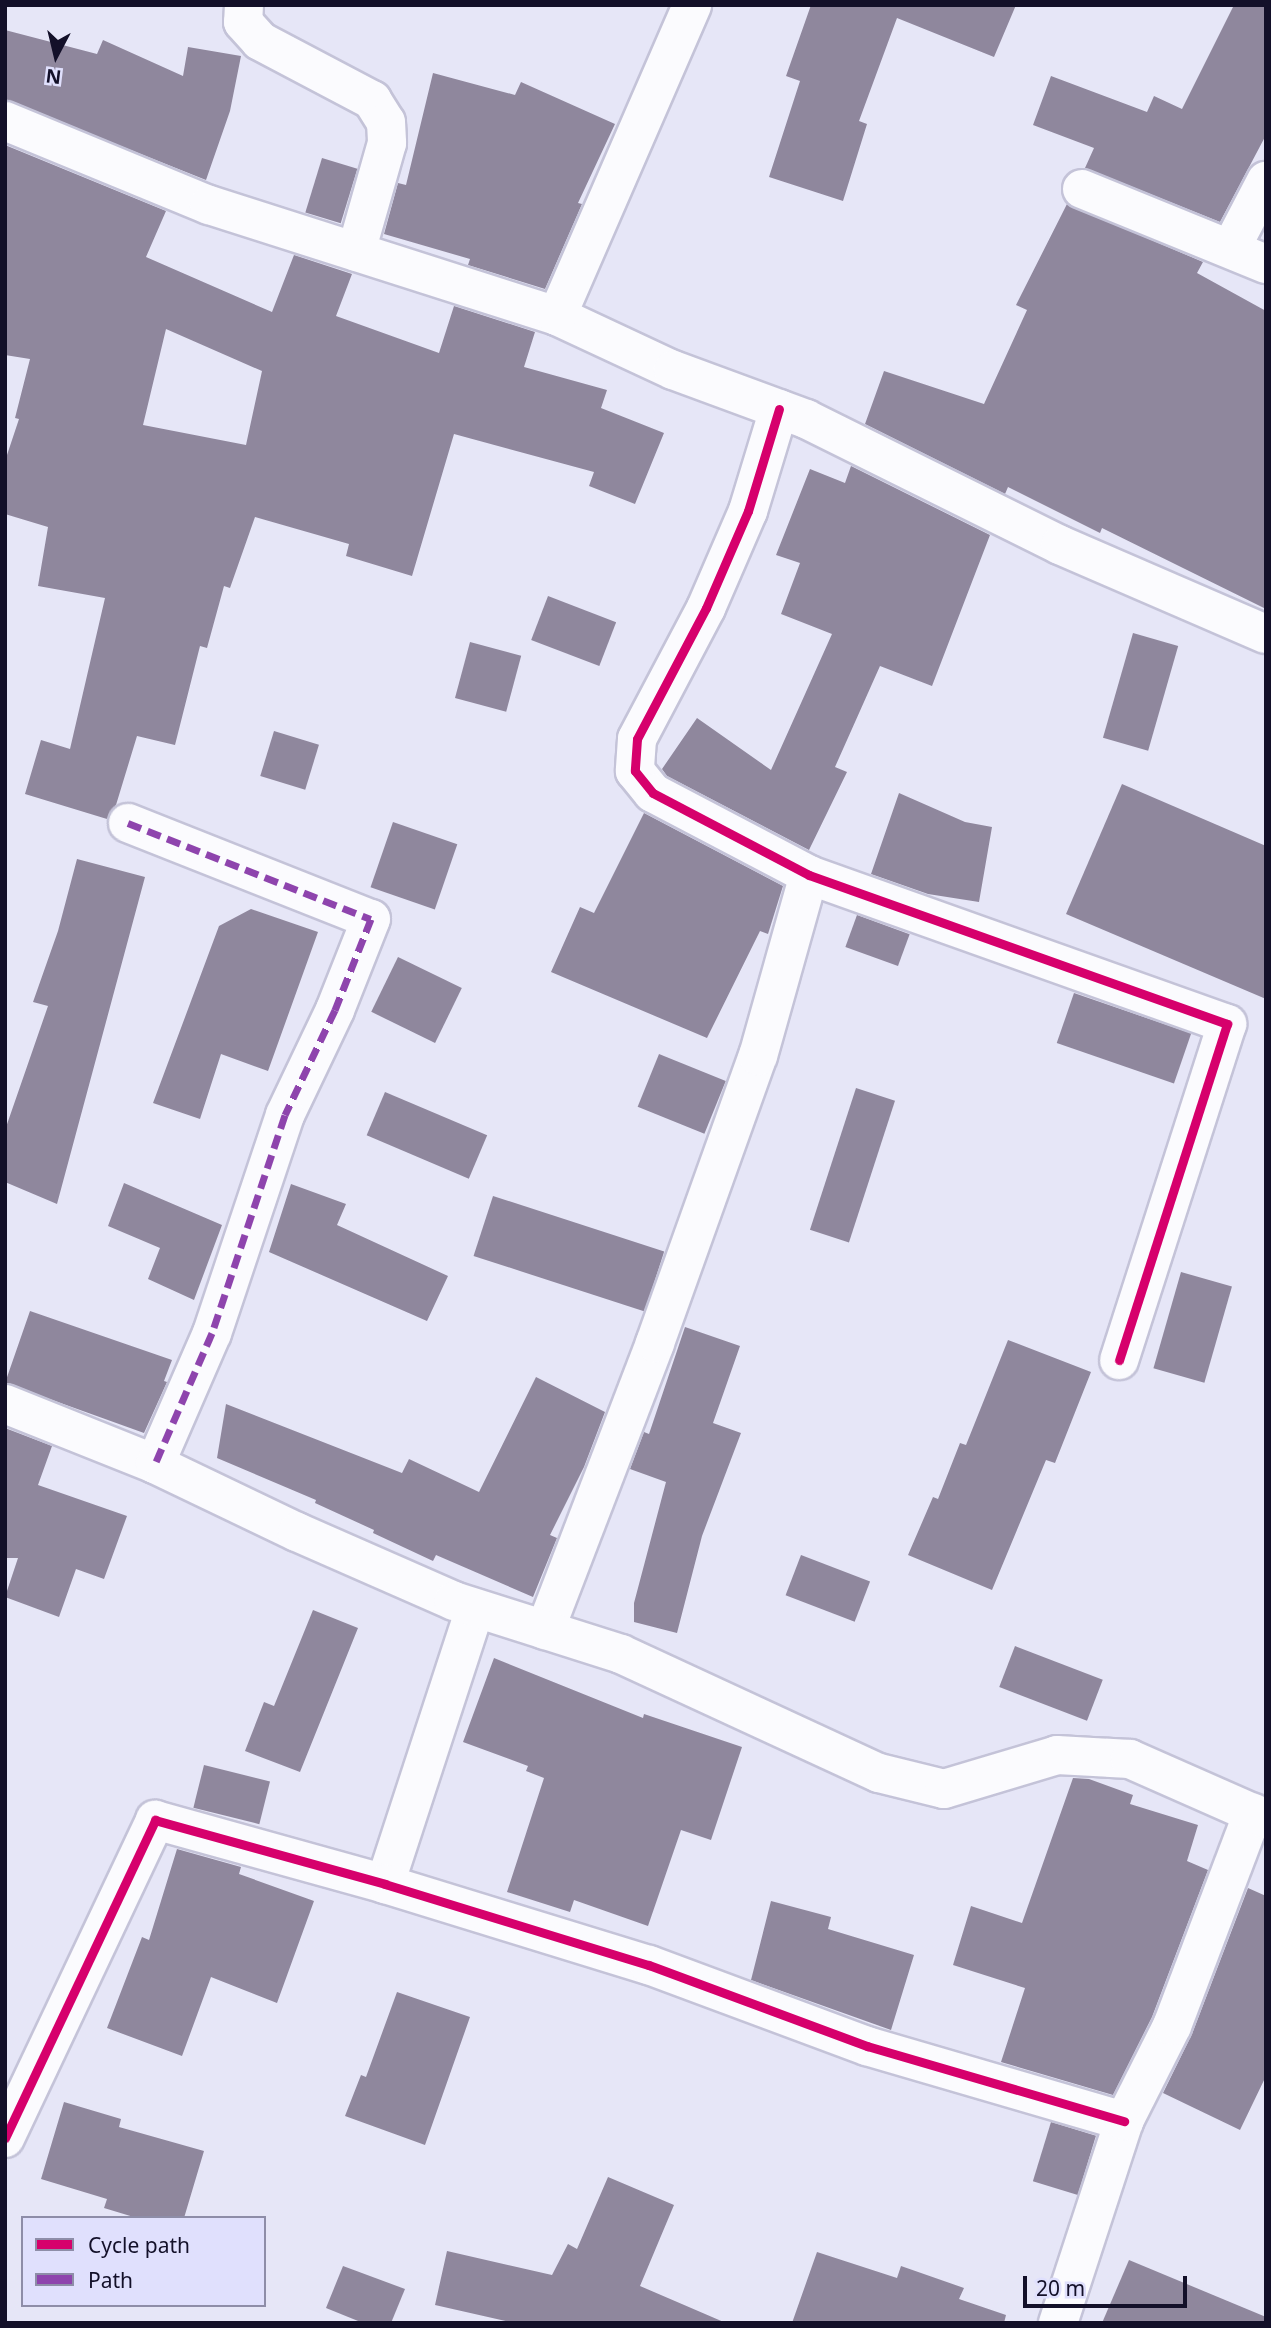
<!DOCTYPE html>
<html>
<head>
<meta charset="utf-8">
<style>
  body { margin:0 }
  #map { position:relative; width:1271px; height:2328px; overflow:hidden; background:#e6e6f7; font-family:"Noto Sans",sans-serif }
  div>[style] { position:absolute }
  .building>* { inset:0; background:#8f879d; transform-origin:0 0 }
  .roads { filter:drop-shadow(2px 0 #c4c3d8) drop-shadow(-2px 0 #c4c3d8) drop-shadow(0 2px #c4c3d8) drop-shadow(0 -2px #c4c3d8) }
  .street>* { height:38px; margin:-19px; padding:0 19px; transform-origin:19px; border-radius:19px; background:#fbfbfe }
  .secondary>* { height:38px; margin:-19px; padding:0 19px; transform-origin:19px; border-radius:19px; background:#fbfbfe }
  .quiet>* { height:7px; margin-top:-3.5px; transform-origin:0; background:repeating-linear-gradient(90deg,#8e44ad 0 14px,transparent 0 21px) }
  .cycleway>* { height:9px; margin:-4.5px; padding:0 4.5px; transform-origin:4.5px; border-radius:4.5px; background:#d6006c }
  span { translate:-50% -50%; white-space:nowrap; text-align:center; line-height:1.15; -webkit-text-stroke:7px #e0e0fd; paint-order:stroke }
  .frame { position:absolute; inset:0; border:7px solid #131029; pointer-events:none }
  .legend { position:absolute; left:21px; top:2216px; width:245px; height:91px; box-sizing:border-box; background:#e0e0fd; border:2px solid #8e8da8; margin:0; padding:9px 12px; list-style:none; font-size:21px; color:#131029 }
  .legend li { display:flex; align-items:center; gap:14px; height:35px }
  .legend b { width:35px; border:2px solid #8e8da8 }
  .north { position:absolute; left:21px; top:21px; width:70px; height:70px; -webkit-text-stroke:5px #e0e0fd; paint-order:stroke; rotate:187deg; font-size:19px; font-weight:700; line-height:28px; text-align:center; color:#131029 }
  .north::after { content:''; display:block; margin:auto; width:24px; height:32px; background:#131029; clip-path:polygon(50% 0,100% 100%,50% 72%,0 100%) }
  .scale { position:absolute; left:1023px; top:2276px; width:164px; height:32px; box-sizing:border-box; border:4px solid #131029; border-top:0; padding-left:9px; font-size:21px; line-height:24px; white-space:nowrap; color:#131029; -webkit-text-stroke:5px #e0e0fd; paint-order:stroke }
</style>
</head>
<body>
<div id="map">
  <div class="building">
    <i style="clip-path:polygon(811px 5px,1016px 5px,994px 57px,897px 18px,859px 121px,867px 124px,843px 201px,769px 177px,800px 81px,786px 76px)"></i>
    <i style="clip-path:polygon(1234px 5px,1266px 5px,1266px 135px,1220px 222px,1085px 168px,1094px 148px,1033px 125px,1051px 76px,1147px 112px,1154px 96px,1182px 109px)"></i>
    <i style="clip-path:polygon(5px 30px,97px 54px,103px 40px,183px 76px,188px 47px,241px 56px,230px 111px,206px 180px,5px 100px)"></i>
    <i style="clip-path:polygon(433px 73px,515px 95px,521px 82px,615px 124px,578px 203px,582px 204px,545px 289px,468px 265px,470px 259px,384px 234px,398px 183px,406px 185px)"></i>
    <i style="clip-path:polygon(evenodd,5px 145px,166px 211px,146px 257px,272px 312px,294px 255px,352px 274px,336px 316px,439px 353px,454px 306px,535px 332px,524px 367px,607px 390px,601px 408px,664px 433px,635px 504px,589px 486px,594px 472px,454px 434px,412px 576px,346px 556px,349px 544px,255px 517px,230px 588px,224px 586px,207px 648px,200px 646px,175px 745px,137px 736px,116px 805px,107px 819px,25px 794px,41px 740px,70px 749px,105px 598px,38px 586px,48px 527px,5px 514px,5px 461px,19px 419px,15px 418px,30px 359px,5px 355px,5px 145px,166px 329px,262px 371px,246px 445px,143px 425px,166px 329px)"></i>
    <i style="left:322px;top:158px;width:37px;height:57px;rotate:17deg"></i>
    <i style="clip-path:polygon(1067px 204px,1203px 262px,1197px 273px,1266px 311px,1266px 609px,1102px 528px,1100px 533px,1008px 487px,1005px 494px,865px 424px,884px 371px,984px 404px,1027px 310px,1016px 305px)"></i>
    <i style="clip-path:polygon(851px 466px,990px 535px,932px 686px,880px 666px,835px 767px,847px 772px,809px 850px,667px 776px,662px 769px,697px 718px,771px 770px,832px 634px,781px 614px,800px 563px,776px 555px,810px 469px,845px 483px)"></i>
    <i style="left:548px;top:596px;width:73px;height:47px;rotate:21deg"></i>
    <i style="left:1133px;top:633px;width:47px;height:109px;rotate:16deg"></i>
    <i style="left:470px;top:642px;width:53px;height:58px;rotate:15deg"></i>
    <i style="left:274px;top:731px;width:47px;height:47px;rotate:17deg"></i>
    <i style="clip-path:polygon(1122px 784px,1266px 846px,1266px 999px,1066px 914px)"></i>
    <i style="clip-path:polygon(899px 793px,965px 822px,992px 827px,979px 902px,928px 894px,871px 874px)"></i>
    <i style="clip-path:polygon(644px 813px,783px 886px,768px 934px,760px 931px,707px 1038px,551px 972px,580px 907px,594px 913px)"></i>
    <i style="left:393px;top:822px;width:68px;height:69px;rotate:19deg"></i>
    <i style="clip-path:polygon(77px 859px,145px 877px,57px 1204px,5px 1182px,5px 1130px,48px 1006px,33px 1002px,58px 931px)"></i>
    <i style="clip-path:polygon(251px 909px,318px 932px,268px 1071px,221px 1054px,200px 1119px,153px 1103px,219px 926px)"></i>
    <i style="left:857px;top:915px;width:56px;height:34px;rotate:20deg"></i>
    <i style="left:398px;top:957px;width:71px;height:61px;rotate:26deg"></i>
    <i style="left:1074px;top:993px;width:124px;height:53px;rotate:19deg"></i>
    <i style="left:659px;top:1054px;width:72px;height:57px;rotate:22deg"></i>
    <i style="left:856px;top:1088px;width:41px;height:149px;rotate:18deg"></i>
    <i style="left:385px;top:1092px;width:111px;height:47px;rotate:23deg"></i>
    <i style="clip-path:polygon(124px 1183px,222px 1225px,194px 1300px,148px 1279px,160px 1248px,108px 1226px)"></i>
    <i style="clip-path:polygon(291px 1184px,346px 1204px,337px 1225px,448px 1276px,427px 1321px,269px 1252px)"></i>
    <i style="left:493px;top:1196px;width:180px;height:63px;rotate:18deg"></i>
    <i style="left:1181px;top:1272px;width:53px;height:100px;rotate:16deg"></i>
    <i style="clip-path:polygon(30px 1311px,172px 1360px,164px 1381px,167px 1382px,144px 1433px,5px 1383px)"></i>
    <i style="clip-path:polygon(685px 1327px,740px 1346px,713px 1423px,741px 1433px,702px 1536px,677px 1633px,634px 1622px,634px 1603px,666px 1482px,630px 1469px,644px 1432px,649px 1434px)"></i>
    <i style="clip-path:polygon(1008px 1340px,1091px 1372px,1055px 1463px,1046px 1460px,992px 1590px,908px 1555px,933px 1497px,938px 1499px,960px 1443px,966px 1445px)"></i>
    <i style="clip-path:polygon(536px 1377px,605px 1412px,584px 1467px,550px 1535px,557px 1538px,533px 1597px,436px 1555px,433px 1561px,373px 1533px,374px 1530px,315px 1503px,316px 1500px,217px 1458px,226px 1404px,402px 1473px,409px 1459px,479px 1492px)"></i>
    <i style="clip-path:polygon(5px 1428px,52px 1446px,38px 1485px,127px 1516px,104px 1579px,76px 1569px,59px 1617px,5px 1597px,18px 1558px,5px 1558px)"></i>
    <i style="left:801px;top:1555px;width:74px;height:43px;rotate:21deg"></i>
    <i style="clip-path:polygon(313px 1610px,358px 1628px,300px 1772px,245px 1751px,264px 1702px,274px 1706px)"></i>
    <i style="left:1015px;top:1646px;width:94px;height:44px;rotate:21deg"></i>
    <i style="clip-path:polygon(494px 1658px,643px 1718px,644px 1714px,742px 1747px,711px 1840px,681px 1830px,648px 1926px,574px 1900px,570px 1912px,507px 1892px,544px 1778px,526px 1771px,528px 1766px,463px 1742px)"></i>
    <i style="left:204px;top:1765px;width:68px;height:44px;rotate:14deg"></i>
    <i style="clip-path:polygon(1073px 1778px,1089px 1779px,1133px 1795px,1130px 1804px,1198px 1825px,1187px 1861px,1208px 1870px,1152px 2017px,1113px 2095px,1001px 2062px,1025px 1988px,953px 1965px,971px 1906px,1022px 1923px)"></i>
    <i style="clip-path:polygon(177px 1849px,241px 1867px,239px 1874px,314px 1901px,277px 2003px,211px 1977px,182px 2056px,107px 2028px,142px 1937px,149px 1940px)"></i>
    <i style="clip-path:polygon(1248px 1888px,1266px 1896px,1266px 2076px,1240px 2130px,1163px 2093px,1192px 2034px)"></i>
    <i style="clip-path:polygon(771px 1901px,831px 1917px,828px 1929px,914px 1955px,891px 2030px,751px 1980px)"></i>
    <i style="clip-path:polygon(397px 1992px,470px 2017px,425px 2145px,345px 2116px,361px 2075px,366px 2077px)"></i>
    <i style="clip-path:polygon(64px 2102px,121px 2119px,119px 2127px,204px 2151px,184px 2218px,137px 2218px,104px 2208px,107px 2199px,41px 2179px)"></i>
    <i style="left:1051px;top:2122px;width:47px;height:62px;rotate:17deg"></i>
    <i style="clip-path:polygon(608px 2177px,674px 2205px,640px 2286px,726px 2323px,515px 2323px,435px 2305px,447px 2251px,552px 2275px,568px 2244px,577px 2249px)"></i>
    <i style="clip-path:polygon(817px 2252px,897px 2278px,901px 2266px,964px 2288px,959px 2299px,1006px 2315px,1004px 2323px,792px 2323px)"></i>
    <i style="clip-path:polygon(1129px 2260px,1266px 2317px,1266px 2323px,1102px 2323px)"></i>
    <i style="clip-path:polygon(343px 2266px,405px 2289px,391px 2323px,363px 2323px,326px 2308px)"></i>
  </div>
  <div class="roads">
    <div class="street">
      <i style="left:244px;top:5px;width:17px;rotate:93deg"></i>
      <i style="left:243px;top:22px;width:25px;rotate:48deg"></i>
      <i style="left:260px;top:41px;width:127px;rotate:27.8deg"></i>
      <i style="left:372px;top:100px;width:26px;rotate:58deg"></i>
      <i style="left:386px;top:122px;width:21px;rotate:87deg"></i>
      <i style="left:387px;top:143px;width:113px;rotate:105.9deg"></i>
      <i style="left:5px;top:121px;width:221px;rotate:22.4deg"></i>
      <i style="left:209px;top:205px;width:365px;rotate:17.7deg"></i>
      <i style="left:557px;top:316px;width:128px;rotate:25deg"></i>
      <i style="left:673px;top:370px;width:142px;rotate:20.2deg"></i>
      <i style="left:806px;top:419px;width:284px;rotate:26.4deg"></i>
      <i style="left:1060px;top:545px;width:224px;rotate:23.4deg"></i>
      <i style="left:1082px;top:189px;width:199px;rotate:22.2deg"></i>
      <i style="left:1231px;top:248px;width:76px;rotate:-62.4deg"></i>
      <i style="left:557px;top:316px;width:339px;rotate:-66.5deg"></i>
      <i style="left:779px;top:409px;width:107px;rotate:106.9deg"></i>
      <i style="left:748px;top:511px;width:106px;rotate:113.4deg"></i>
      <i style="left:706px;top:608px;width:148px;rotate:117.8deg"></i>
      <i style="left:637px;top:739px;width:32px;rotate:94deg"></i>
      <i style="left:635px;top:771px;width:28px;rotate:51deg"></i>
      <i style="left:653px;top:793px;width:176px;rotate:27.7deg"></i>
      <i style="left:809px;top:875px;width:444px;rotate:19.6deg"></i>
      <i style="left:1227px;top:1024px;width:353px;rotate:107.8deg"></i>
      <i style="left:128px;top:823px;width:261px;rotate:21.6deg"></i>
      <i style="left:371px;top:919px;width:98px;rotate:111.6deg"></i>
      <i style="left:335px;top:1010px;width:116px;rotate:115.5deg"></i>
      <i style="left:285px;top:1115px;width:230px;rotate:108.5deg"></i>
      <i style="left:212px;top:1333px;width:143px;rotate:113.5deg"></i>
      <i style="left:545px;top:1630px;width:307px;rotate:-69deg"></i>
      <i style="left:655px;top:1343px;width:305px;rotate:-70.3deg"></i>
      <i style="left:758px;top:1056px;width:188px;rotate:-74.3deg"></i>
      <i style="left:385px;top:1884px;width:290px;rotate:-71.9deg"></i>
      <i style="left:5px;top:2138px;width:352px;rotate:-64.7deg"></i>
      <i style="left:155px;top:1820px;width:239px;rotate:15.5deg"></i>
      <i style="left:385px;top:1884px;width:276px;rotate:17.1deg"></i>
      <i style="left:649px;top:1965px;width:233px;rotate:20.4deg"></i>
      <i style="left:867px;top:2046px;width:268px;rotate:16.3deg"></i>
      <i style="left:1058px;top:2323px;width:213px;rotate:-71.9deg"></i>
      <i style="left:1124px;top:2121px;width:106px;rotate:-63.2deg"></i>
      <i style="left:1172px;top:2026px;width:228px;rotate:-69.2deg"></i>
    </div>
    <div class="secondary">
      <i style="left:5px;top:1404px;width:162px;rotate:21.8deg"></i>
      <i style="left:155px;top:1464px;width:157px;rotate:25.6deg"></i>
      <i style="left:297px;top:1532px;width:171px;rotate:23.7deg"></i>
      <i style="left:454px;top:1601px;width:175px;rotate:17.6deg"></i>
      <i style="left:621px;top:1654px;width:284px;rotate:24.8deg"></i>
      <i style="left:879px;top:1773px;width:67px;rotate:13.8deg"></i>
      <i style="left:944px;top:1789px;width:118px;rotate:-16.7deg"></i>
      <i style="left:1057px;top:1755px;width:73px;rotate:3.1deg"></i>
      <i style="left:1130px;top:1759px;width:149px;rotate:23.8deg"></i>
    </div>
  </div>
  <div class="quiet">
    <i style="left:128px;top:823px;width:261px;rotate:21.6deg"></i>
    <i style="left:371px;top:919px;width:98px;rotate:111.6deg"></i>
    <i style="left:335px;top:1010px;width:116px;rotate:115.5deg"></i>
    <i style="left:285px;top:1115px;width:230px;rotate:108.5deg"></i>
    <i style="left:212px;top:1333px;width:143px;rotate:113.5deg"></i>
  </div>
  <div class="cycleway">
    <i style="left:779px;top:409px;width:107px;rotate:106.9deg"></i>
    <i style="left:748px;top:511px;width:106px;rotate:113.4deg"></i>
    <i style="left:706px;top:608px;width:148px;rotate:117.8deg"></i>
    <i style="left:637px;top:739px;width:32px;rotate:94deg"></i>
    <i style="left:635px;top:771px;width:28px;rotate:51deg"></i>
    <i style="left:653px;top:793px;width:176px;rotate:27.7deg"></i>
    <i style="left:809px;top:875px;width:444px;rotate:19.6deg"></i>
    <i style="left:1227px;top:1024px;width:353px;rotate:107.8deg"></i>
    <i style="left:5px;top:2138px;width:352px;rotate:-64.7deg"></i>
    <i style="left:155px;top:1820px;width:239px;rotate:15.5deg"></i>
    <i style="left:385px;top:1884px;width:276px;rotate:17.1deg"></i>
    <i style="left:649px;top:1965px;width:233px;rotate:20.4deg"></i>
    <i style="left:867px;top:2046px;width:268px;rotate:16.3deg"></i>
  </div>
  <div class="frame"></div>
  <ul class="legend">
  <li><b style="height:9px;background:#d6006c"></b>Cycle path</li>
  <li><b style="height:9px;background:#8e44ad"></b>Path</li>
  </ul>
  <div class="north">N</div>
  <div class="scale">20 m</div>
</div>
</body>
</html>
